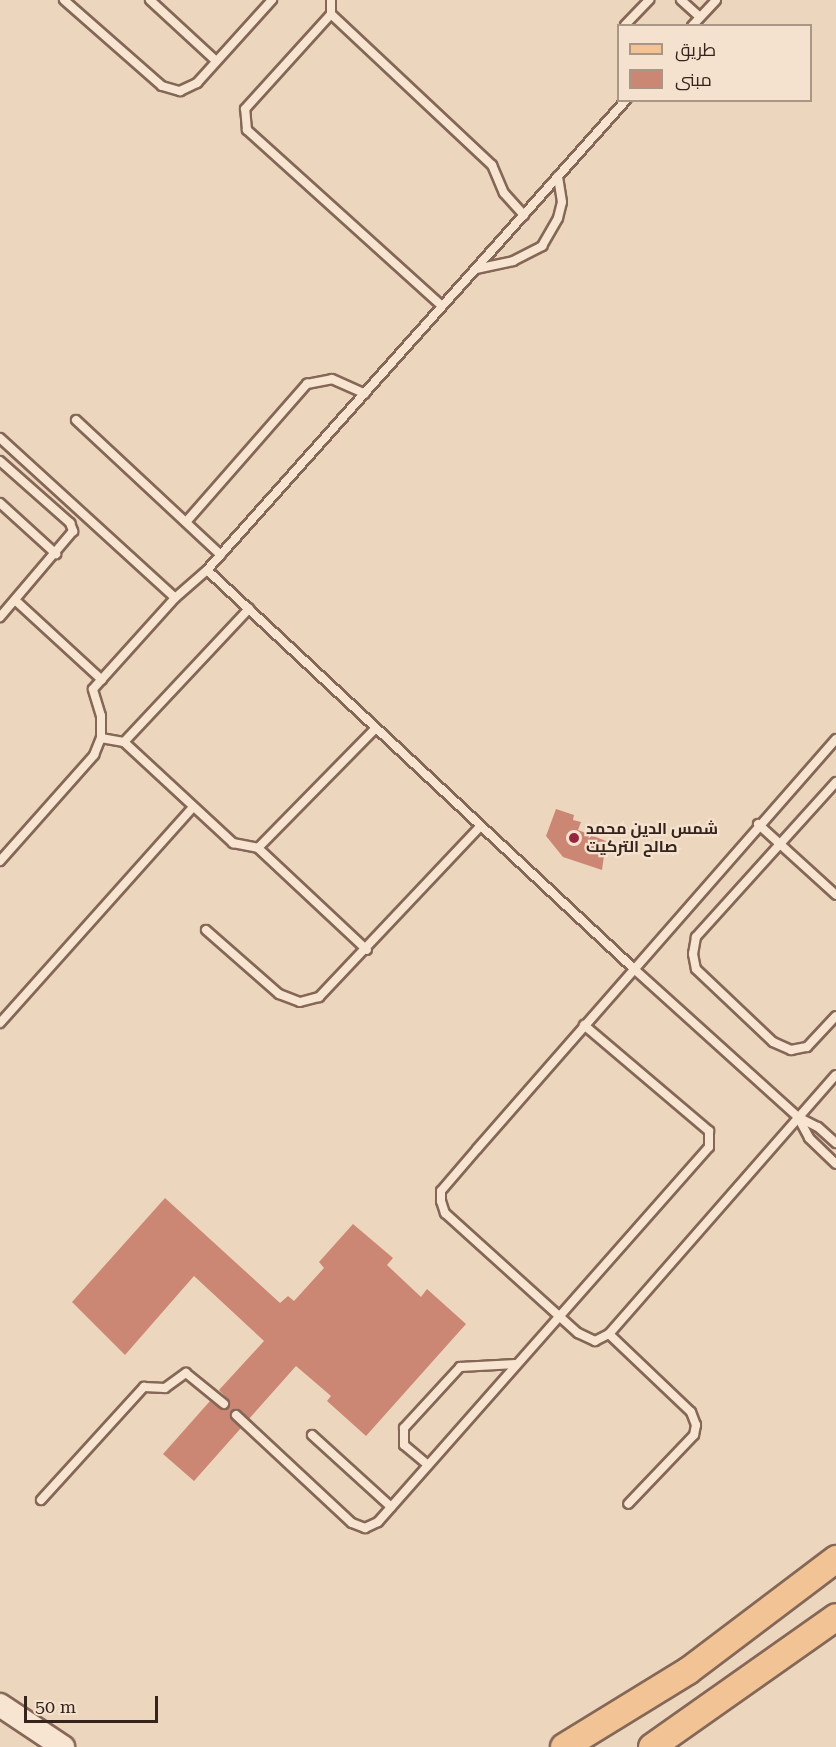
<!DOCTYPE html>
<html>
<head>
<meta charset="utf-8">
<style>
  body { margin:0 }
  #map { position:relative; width:836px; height:1747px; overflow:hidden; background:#edd6be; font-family:"Roboto Serif",Cairo,serif }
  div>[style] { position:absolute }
  .building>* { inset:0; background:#cc8774 }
  .roads { filter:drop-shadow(2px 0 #856757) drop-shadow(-2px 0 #856757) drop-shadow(0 2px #856757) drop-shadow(0 -2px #856757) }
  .lane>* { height:8px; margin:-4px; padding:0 4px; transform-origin:4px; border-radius:4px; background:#f8e5d1 }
  .secondary>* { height:22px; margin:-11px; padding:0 11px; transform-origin:11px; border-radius:11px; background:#f8e5d1 }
  .primary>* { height:26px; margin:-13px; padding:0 13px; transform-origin:13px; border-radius:13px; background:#f2c395 }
  .dots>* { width:16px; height:16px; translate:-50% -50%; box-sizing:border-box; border:3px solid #f5e2ce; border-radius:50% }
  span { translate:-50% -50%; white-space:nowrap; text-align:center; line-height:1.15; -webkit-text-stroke:4.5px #f5e2ce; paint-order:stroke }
  .poi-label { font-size:16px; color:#35231c; font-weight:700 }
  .left { translate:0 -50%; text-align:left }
  .legend { position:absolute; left:617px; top:24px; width:195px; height:78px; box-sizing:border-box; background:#f5e2ce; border:2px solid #a89687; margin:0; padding:8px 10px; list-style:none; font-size:18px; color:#35231c }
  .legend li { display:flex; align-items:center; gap:12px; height:30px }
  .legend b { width:30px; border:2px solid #a89687 }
  .scale { position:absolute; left:24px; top:1696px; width:134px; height:27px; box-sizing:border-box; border:3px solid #35231c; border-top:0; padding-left:8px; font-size:18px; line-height:21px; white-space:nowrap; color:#35231c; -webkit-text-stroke:4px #f5e2ce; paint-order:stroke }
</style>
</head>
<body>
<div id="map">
  <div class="building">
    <i style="clip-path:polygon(556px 809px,574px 815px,573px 820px,581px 822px,578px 830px,606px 841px,602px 870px,563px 857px,546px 836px)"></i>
    <i style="clip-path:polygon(165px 1198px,280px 1303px,288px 1296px,294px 1301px,324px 1268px,319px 1262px,353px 1224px,393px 1258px,387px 1265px,421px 1297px,427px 1289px,466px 1324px,366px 1436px,327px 1401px,331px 1396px,296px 1366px,249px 1419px,238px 1409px,231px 1411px,230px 1417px,241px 1428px,194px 1481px,163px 1454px,210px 1401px,222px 1410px,229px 1408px,230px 1401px,219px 1390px,264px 1341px,194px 1276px,125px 1355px,72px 1302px)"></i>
  </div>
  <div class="roads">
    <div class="lane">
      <i style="left:64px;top:0;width:130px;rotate:41.3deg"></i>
      <i style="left:162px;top:86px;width:19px;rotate:16deg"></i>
      <i style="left:180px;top:91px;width:19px;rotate:-25deg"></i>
      <i style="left:197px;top:83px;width:112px;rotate:-47.9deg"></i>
      <i style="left:150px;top:0;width:90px;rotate:42.7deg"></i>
      <i style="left:681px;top:0;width:25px;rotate:42deg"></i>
      <i style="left:331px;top:14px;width:14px;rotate:-90deg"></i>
      <i style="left:625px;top:25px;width:35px;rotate:-46deg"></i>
      <i style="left:692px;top:26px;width:35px;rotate:-47deg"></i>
      <i style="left:476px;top:269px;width:38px;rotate:-12deg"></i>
      <i style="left:513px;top:261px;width:33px;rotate:-27deg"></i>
      <i style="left:542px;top:246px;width:32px;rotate:-60deg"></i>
      <i style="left:558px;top:218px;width:16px;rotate:-76deg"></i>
      <i style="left:562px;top:202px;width:26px;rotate:-99deg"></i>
      <i style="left:442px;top:306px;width:263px;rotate:-137.9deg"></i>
      <i style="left:247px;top:130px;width:21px;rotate:-95deg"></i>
      <i style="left:245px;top:109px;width:128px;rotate:-47.8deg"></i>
      <i style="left:331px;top:14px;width:221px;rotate:43.2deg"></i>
      <i style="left:492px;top:165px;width:30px;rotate:67deg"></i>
      <i style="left:504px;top:193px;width:30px;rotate:48deg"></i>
      <i style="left:76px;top:420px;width:198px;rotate:43deg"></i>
      <i style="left:0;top:438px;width:237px;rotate:42.4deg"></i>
      <i style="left:0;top:461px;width:94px;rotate:41.5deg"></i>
      <i style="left:70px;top:523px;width:9px;rotate:69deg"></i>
      <i style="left:73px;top:531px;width:113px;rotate:130.3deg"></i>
      <i style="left:0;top:503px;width:76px;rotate:42.3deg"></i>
      <i style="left:186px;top:522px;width:184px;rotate:-48.8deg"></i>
      <i style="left:307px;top:384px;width:25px;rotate:-11deg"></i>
      <i style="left:332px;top:379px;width:36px;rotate:24deg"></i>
      <i style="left:207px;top:570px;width:583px;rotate:43.05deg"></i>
      <i style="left:633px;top:968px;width:222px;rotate:42.1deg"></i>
      <i style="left:798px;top:1117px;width:22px;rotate:27deg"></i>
      <i style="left:818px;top:1127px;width:24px;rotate:42deg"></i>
      <i style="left:15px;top:600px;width:118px;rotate:42.6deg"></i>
      <i style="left:101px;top:738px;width:23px;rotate:10deg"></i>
      <i style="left:124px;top:742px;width:149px;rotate:42.8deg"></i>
      <i style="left:233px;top:843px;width:25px;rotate:11deg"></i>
      <i style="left:258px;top:848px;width:149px;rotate:43.1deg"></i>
      <i style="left:836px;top:739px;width:545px;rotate:131.21deg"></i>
      <i style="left:477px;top:1149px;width:55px;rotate:130.6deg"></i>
      <i style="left:441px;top:1191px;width:10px;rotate:90deg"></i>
      <i style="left:441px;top:1201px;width:13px;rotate:72deg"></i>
      <i style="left:445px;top:1213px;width:179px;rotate:42.1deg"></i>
      <i style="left:578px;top:1333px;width:19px;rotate:25deg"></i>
      <i style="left:595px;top:1341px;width:16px;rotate:-27deg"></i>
      <i style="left:609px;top:1334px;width:344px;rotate:-48.8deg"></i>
      <i style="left:124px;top:742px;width:183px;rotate:-46.8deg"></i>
      <i style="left:836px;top:782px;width:209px;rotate:132.1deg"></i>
      <i style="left:696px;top:937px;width:17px;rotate:100deg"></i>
      <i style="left:693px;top:954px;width:15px;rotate:79deg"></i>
      <i style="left:696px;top:969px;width:106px;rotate:43.5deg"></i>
      <i style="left:773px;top:1042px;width:20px;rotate:24deg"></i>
      <i style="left:791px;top:1050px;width:16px;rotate:-11deg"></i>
      <i style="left:807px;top:1047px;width:42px;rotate:-46.9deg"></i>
      <i style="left:758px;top:824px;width:105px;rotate:42.3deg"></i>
      <i style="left:258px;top:848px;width:168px;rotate:-45.5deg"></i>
      <i style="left:0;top:861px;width:142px;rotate:-48.4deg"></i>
      <i style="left:94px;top:755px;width:18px;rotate:-68deg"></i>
      <i style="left:101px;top:738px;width:22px;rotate:-90deg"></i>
      <i style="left:101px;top:716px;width:28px;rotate:-107deg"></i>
      <i style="left:93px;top:689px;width:122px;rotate:-48deg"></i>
      <i style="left:175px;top:598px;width:43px;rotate:-41.2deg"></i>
      <i style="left:207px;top:570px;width:630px;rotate:-48.28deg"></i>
      <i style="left:206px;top:930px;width:97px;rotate:41.2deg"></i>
      <i style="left:279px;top:994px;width:22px;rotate:21deg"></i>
      <i style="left:300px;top:1002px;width:20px;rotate:-15deg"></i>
      <i style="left:319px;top:997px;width:234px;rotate:-46.6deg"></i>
      <i style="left:0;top:1023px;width:290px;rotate:-48.2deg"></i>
      <i style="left:798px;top:1117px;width:24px;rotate:62deg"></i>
      <i style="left:809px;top:1138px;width:37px;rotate:44deg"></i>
      <i style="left:609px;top:1334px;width:113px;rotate:43.6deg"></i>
      <i style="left:691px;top:1412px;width:14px;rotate:69deg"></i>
      <i style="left:696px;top:1425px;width:10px;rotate:101deg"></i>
      <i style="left:694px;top:1435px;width:95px;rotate:133.7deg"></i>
      <i style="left:236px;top:1415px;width:158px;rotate:43deg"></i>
      <i style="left:352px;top:1523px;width:14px;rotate:21deg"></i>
      <i style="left:365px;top:1528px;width:14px;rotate:-25deg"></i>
      <i style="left:378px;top:1522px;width:500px;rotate:-48.57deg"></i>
      <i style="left:709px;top:1147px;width:16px;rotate:-90deg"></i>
      <i style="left:709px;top:1131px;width:164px;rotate:-139.7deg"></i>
      <i style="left:312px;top:1435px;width:107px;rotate:42.3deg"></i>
      <i style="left:428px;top:1465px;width:31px;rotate:-140deg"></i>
      <i style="left:404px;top:1445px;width:17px;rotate:-90deg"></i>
      <i style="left:404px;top:1428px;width:83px;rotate:-47.4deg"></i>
      <i style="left:460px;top:1367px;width:56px;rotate:-3.1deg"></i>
      <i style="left:41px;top:1500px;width:153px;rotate:-47.7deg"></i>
      <i style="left:144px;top:1387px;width:21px;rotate:3deg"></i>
      <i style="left:165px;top:1388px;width:26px;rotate:-36deg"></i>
      <i style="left:186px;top:1373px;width:49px;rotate:39.2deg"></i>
    </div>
    <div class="secondary">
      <i style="left:0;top:1705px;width:76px;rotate:33.7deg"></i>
    </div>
    <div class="primary">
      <i style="left:564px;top:1747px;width:145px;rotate:-31.5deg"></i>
      <i style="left:688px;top:1671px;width:186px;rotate:-37.1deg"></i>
      <i style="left:652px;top:1747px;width:225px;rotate:-35.2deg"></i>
    </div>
  </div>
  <div class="dots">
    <i style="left:574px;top:838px;background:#94273d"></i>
  </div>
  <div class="poi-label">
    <span class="left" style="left:586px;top:838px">شمس الدين محمد<br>صالح التركيت</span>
  </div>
  <ul class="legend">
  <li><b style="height:8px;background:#f2c395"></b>طريق</li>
  <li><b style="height:16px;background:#cc8774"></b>مبنى</li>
  </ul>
  <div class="scale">50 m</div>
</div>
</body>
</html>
